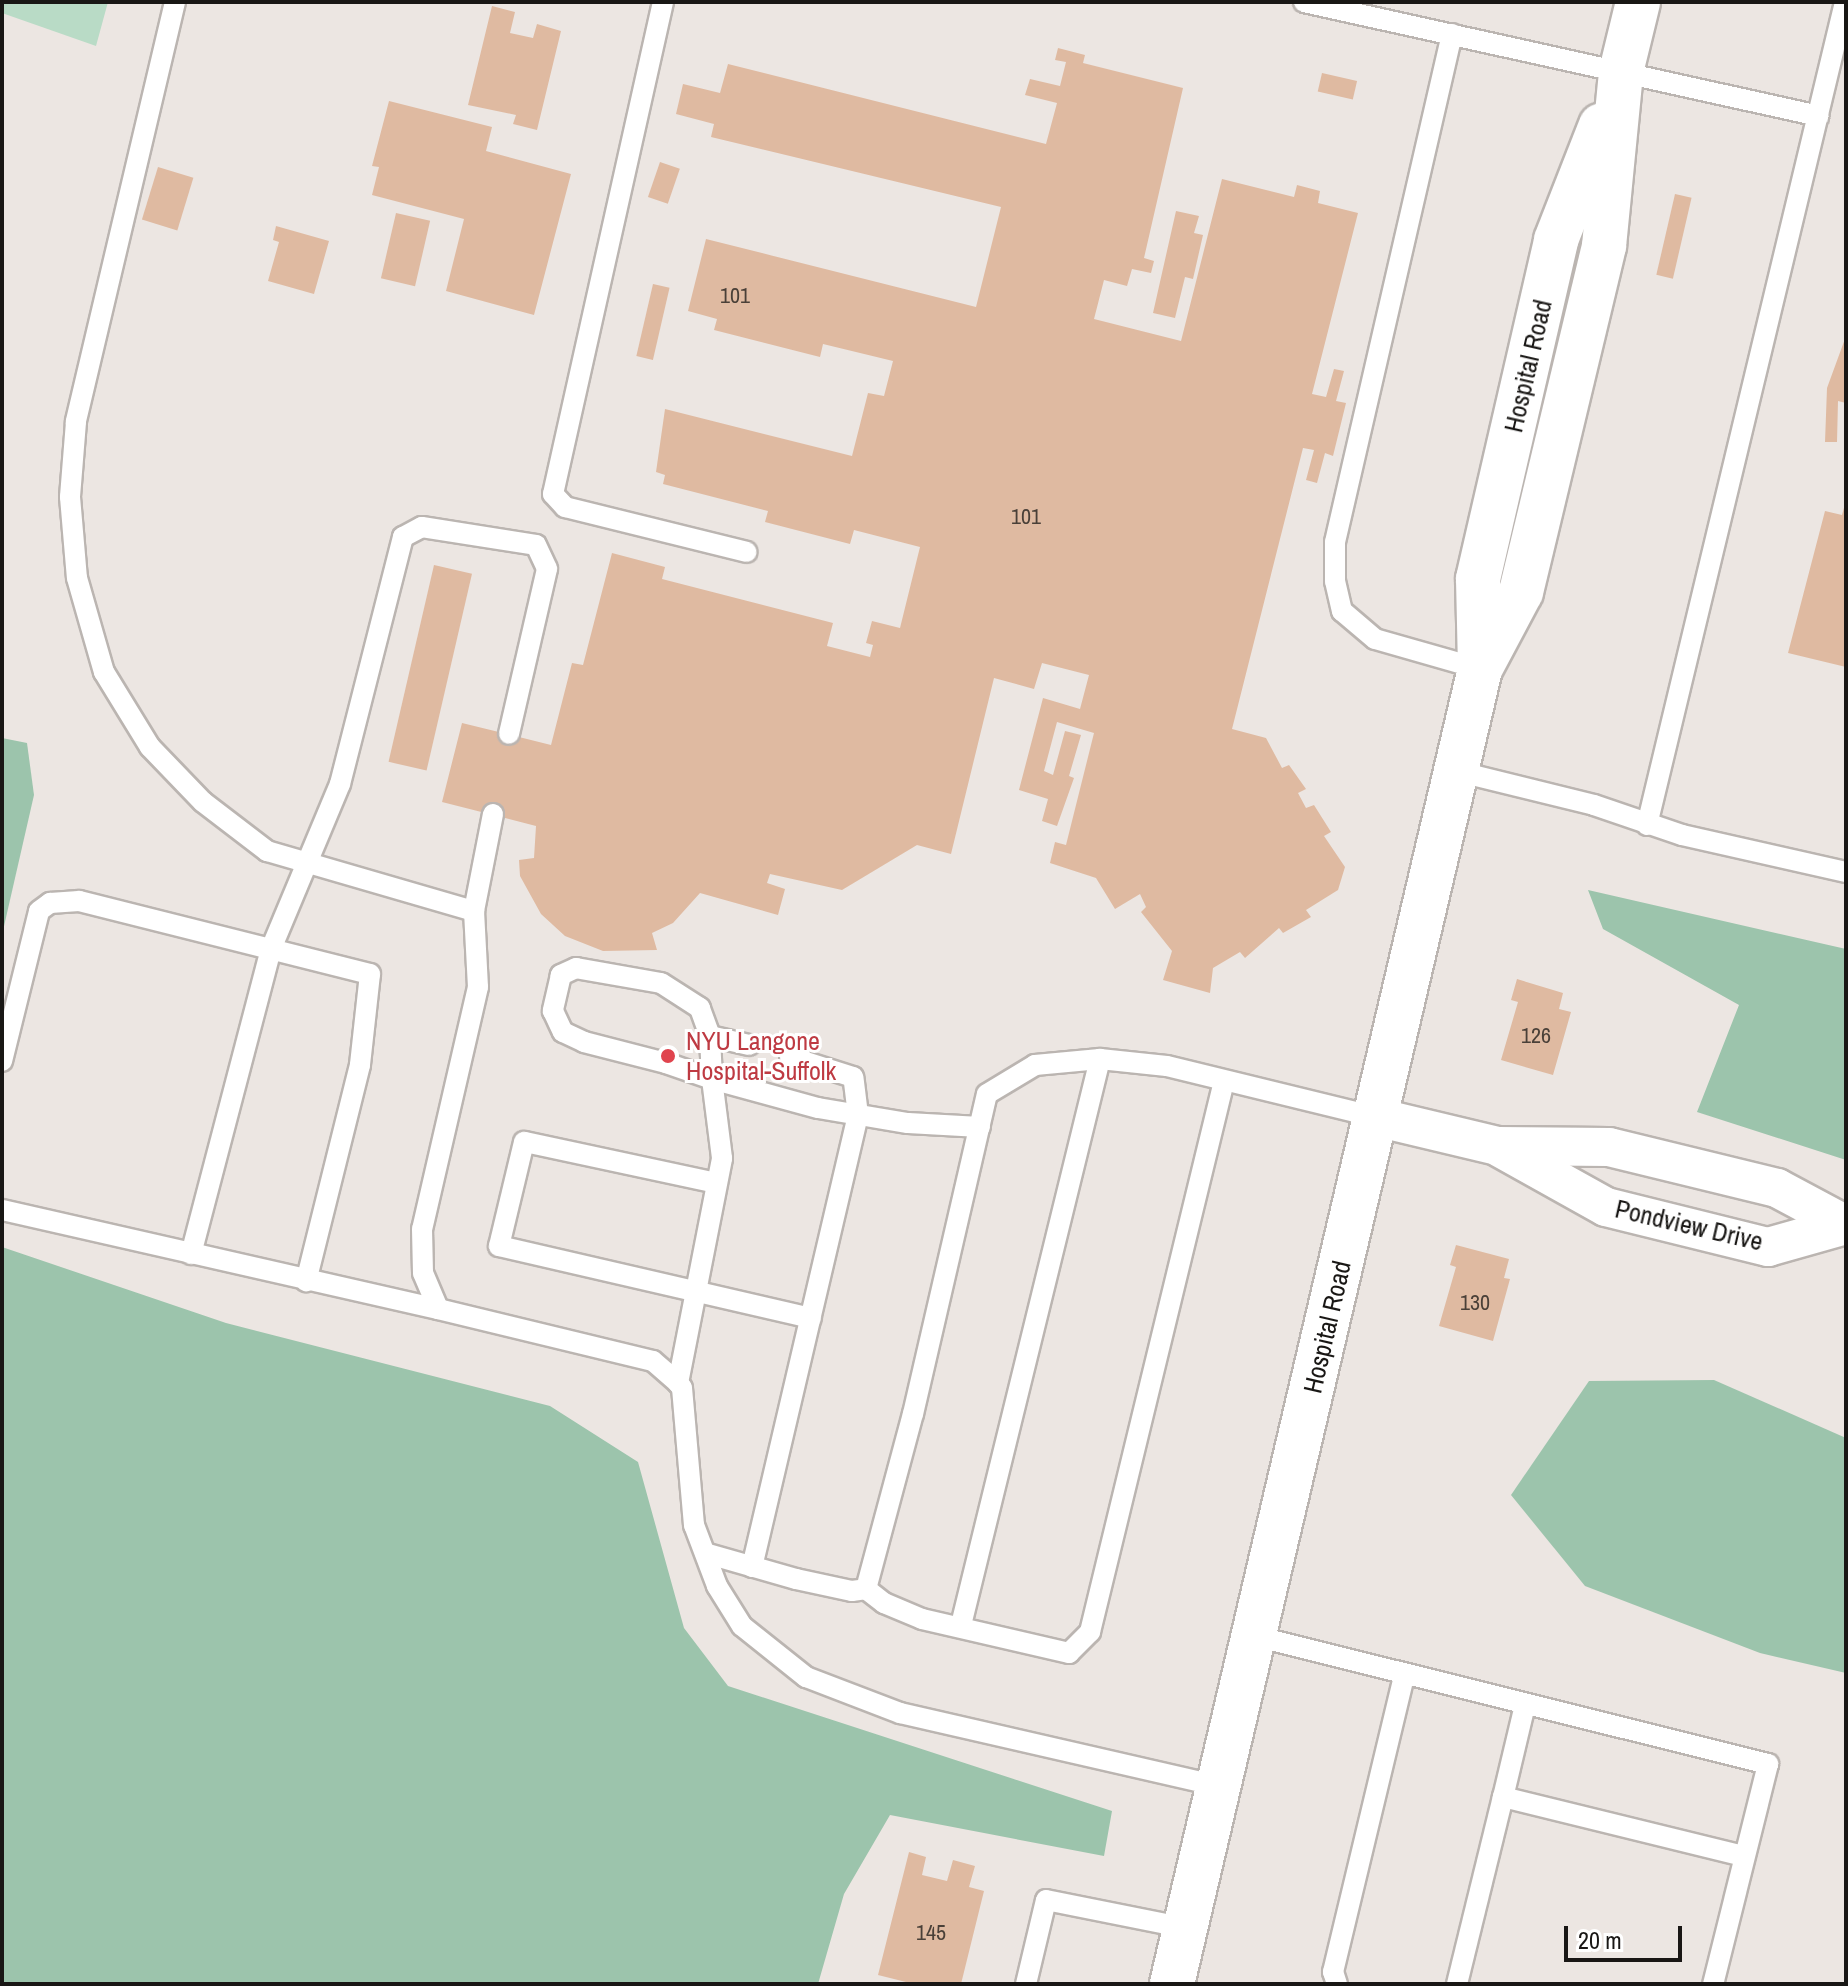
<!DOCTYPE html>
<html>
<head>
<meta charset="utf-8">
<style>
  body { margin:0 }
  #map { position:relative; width:1848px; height:1986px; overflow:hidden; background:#ece6e2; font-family:"Archivo Narrow",sans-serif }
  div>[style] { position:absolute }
  .green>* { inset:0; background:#b9dbc6 }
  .forest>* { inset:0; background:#9cc4ac }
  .building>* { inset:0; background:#dfbaa1; transform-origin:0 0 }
  .roads { filter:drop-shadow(2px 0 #bbb5b1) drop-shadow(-2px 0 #bbb5b1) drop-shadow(0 2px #bbb5b1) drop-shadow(0 -2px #bbb5b1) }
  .service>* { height:20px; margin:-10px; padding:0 10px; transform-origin:10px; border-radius:10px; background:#fff }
  .minor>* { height:38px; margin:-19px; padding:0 19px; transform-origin:19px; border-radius:19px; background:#fff }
  .tertiary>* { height:44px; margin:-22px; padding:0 22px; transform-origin:22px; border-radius:22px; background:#fff }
  .dots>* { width:22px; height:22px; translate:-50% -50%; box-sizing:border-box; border:4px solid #fff; border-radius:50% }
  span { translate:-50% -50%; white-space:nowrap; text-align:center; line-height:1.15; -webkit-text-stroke:6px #fff; paint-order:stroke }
  .number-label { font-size:22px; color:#4a4038 }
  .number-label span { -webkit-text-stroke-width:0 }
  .street-label { font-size:26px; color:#191715 }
  .health-label { font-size:26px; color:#be3a42 }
  .left { translate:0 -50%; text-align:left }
  .frame { position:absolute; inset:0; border:4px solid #191715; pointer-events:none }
  .scale { position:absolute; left:1564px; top:1926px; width:118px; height:36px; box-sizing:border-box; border:4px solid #191715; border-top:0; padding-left:10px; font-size:24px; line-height:28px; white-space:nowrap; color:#191715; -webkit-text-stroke:6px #fff; paint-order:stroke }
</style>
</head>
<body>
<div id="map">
  <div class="green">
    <i style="clip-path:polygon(2px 2px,108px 2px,96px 46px,2px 13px)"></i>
  </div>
  <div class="forest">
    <i style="clip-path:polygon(2px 738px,27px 743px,34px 795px,2px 935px)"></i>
    <i style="clip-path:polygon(1588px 890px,1846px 949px,1846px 1160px,1697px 1112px,1739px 1005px,1603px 929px)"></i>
    <i style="clip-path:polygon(2px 1247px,226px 1323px,550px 1406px,638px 1462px,684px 1628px,728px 1686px,1112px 1811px,1104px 1856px,890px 1815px,844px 1894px,818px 1984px,2px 1984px)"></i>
    <i style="clip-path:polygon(1714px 1380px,1846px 1438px,1846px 1673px,1760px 1653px,1585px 1586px,1511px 1495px,1589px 1381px)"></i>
  </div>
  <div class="building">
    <i style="clip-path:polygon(492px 6px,515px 12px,510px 33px,533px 38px,537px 24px,561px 31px,537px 130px,513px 124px,516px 115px,468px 105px)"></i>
    <i style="clip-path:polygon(1058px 48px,1085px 55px,1083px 63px,1183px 88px,1144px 258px,1154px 261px,1151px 273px,1132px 269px,1127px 286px,1104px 280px,1094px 319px,1181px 341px,1222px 179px,1294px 197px,1297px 185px,1320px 191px,1318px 203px,1358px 213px,1312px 394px,1326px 397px,1334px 369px,1344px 371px,1336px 401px,1346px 403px,1333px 456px,1325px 453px,1317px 483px,1306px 480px,1314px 450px,1303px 448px,1232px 729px,1266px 738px,1282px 768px,1289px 765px,1306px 789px,1298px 793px,1306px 808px,1314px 805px,1331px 832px,1324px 836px,1345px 867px,1338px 890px,1306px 910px,1311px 917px,1283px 933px,1279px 928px,1245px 958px,1240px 952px,1213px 968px,1210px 993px,1163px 980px,1172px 951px,1141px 912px,1146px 907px,1140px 894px,1115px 909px,1096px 878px,1050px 863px,1055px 842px,1066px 845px,1094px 733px,1057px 722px,1044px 771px,1053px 775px,1065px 731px,1081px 735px,1069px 776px,1074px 778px,1057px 826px,1042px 821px,1048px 799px,1019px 790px,1043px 698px,1080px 709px,1089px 675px,1042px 663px,1034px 689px,994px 678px,951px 854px,917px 845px,842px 890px,770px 874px,767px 883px,785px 889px,778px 915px,700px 893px,673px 923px,652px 933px,657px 950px,603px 951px,565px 936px,541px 914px,520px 876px,519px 860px,534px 858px,536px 826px,442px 802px,462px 723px,551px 745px,572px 663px,583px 665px,612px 553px,665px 567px,662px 579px,833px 623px,827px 646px,870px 657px,873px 645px,866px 643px,872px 621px,900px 628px,920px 547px,854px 530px,850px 544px,765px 522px,768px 511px,663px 484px,665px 475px,656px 472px,665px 409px,852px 456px,868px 393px,884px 396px,893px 361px,823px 344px,820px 357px,714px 330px,717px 319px,688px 311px,706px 239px,976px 307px,1001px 207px,711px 137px,714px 124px,676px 114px,683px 84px,720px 93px,728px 64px,1046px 144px,1057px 103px,1025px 95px,1030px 79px,1060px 86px,1066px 62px,1055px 60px)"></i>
    <i style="left:1322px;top:73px;width:36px;height:19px;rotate:13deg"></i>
    <i style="clip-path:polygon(389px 101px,492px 127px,486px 151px,571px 174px,534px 315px,446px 291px,464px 219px,372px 195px,379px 167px,372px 166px)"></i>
    <i style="left:660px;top:162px;width:21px;height:37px;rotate:19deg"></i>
    <i style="left:158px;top:167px;width:37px;height:55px;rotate:17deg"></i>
    <i style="left:1675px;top:194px;width:17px;height:83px;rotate:13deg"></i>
    <i style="clip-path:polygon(1176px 211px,1199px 216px,1194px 233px,1203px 235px,1193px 279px,1185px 277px,1175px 318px,1153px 313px)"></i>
    <i style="left:396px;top:213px;width:35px;height:67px;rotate:13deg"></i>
    <i style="clip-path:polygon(276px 226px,329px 241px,314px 294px,268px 281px,279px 242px,273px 240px)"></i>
    <i style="left:653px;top:284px;width:17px;height:74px;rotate:13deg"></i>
    <i style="clip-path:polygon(1846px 336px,1846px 403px,1838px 401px,1837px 442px,1825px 442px,1827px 388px)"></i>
    <i style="clip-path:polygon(1845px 504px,1846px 504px,1846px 667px,1788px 653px,1825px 511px,1842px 515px)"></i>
    <i style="left:434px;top:565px;width:39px;height:202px;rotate:13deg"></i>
    <i style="clip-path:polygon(1517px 979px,1563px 993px,1559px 1009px,1571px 1012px,1553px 1075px,1501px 1060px,1518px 1002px,1511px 1000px)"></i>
    <i style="clip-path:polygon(1456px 1245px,1509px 1259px,1504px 1278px,1510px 1279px,1493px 1341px,1439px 1326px,1456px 1267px,1450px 1265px)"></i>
    <i style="clip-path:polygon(909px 1852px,926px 1857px,922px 1875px,947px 1881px,953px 1860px,975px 1866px,969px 1887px,984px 1891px,961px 1984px,914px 1984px,878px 1975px)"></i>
  </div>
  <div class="roads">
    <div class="service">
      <i style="left:175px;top:2px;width:432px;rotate:103.3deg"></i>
      <i style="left:76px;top:422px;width:75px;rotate:94.6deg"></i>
      <i style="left:70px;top:497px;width:81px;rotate:85.1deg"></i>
      <i style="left:77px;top:578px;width:98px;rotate:74deg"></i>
      <i style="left:104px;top:672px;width:88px;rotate:58.5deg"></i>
      <i style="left:150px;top:747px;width:76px;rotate:46.1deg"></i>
      <i style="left:203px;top:802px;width:81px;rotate:37.4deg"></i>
      <i style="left:267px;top:851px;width:216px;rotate:16.2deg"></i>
      <i style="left:663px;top:2px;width:504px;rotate:102.6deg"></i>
      <i style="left:553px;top:494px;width:18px;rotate:47deg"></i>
      <i style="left:565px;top:507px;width:187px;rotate:13.9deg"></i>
      <i style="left:1304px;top:2px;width:527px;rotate:12.48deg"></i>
      <i style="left:1452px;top:34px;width:521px;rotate:102.97deg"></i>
      <i style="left:1335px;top:542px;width:39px;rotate:90deg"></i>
      <i style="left:1335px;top:581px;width:31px;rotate:77deg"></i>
      <i style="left:1342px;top:611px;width:43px;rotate:40.3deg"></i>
      <i style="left:1375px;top:639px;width:109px;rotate:15.9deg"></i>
      <i style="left:1456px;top:771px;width:142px;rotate:13.8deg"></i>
      <i style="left:1594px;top:805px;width:93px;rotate:18.8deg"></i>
      <i style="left:1682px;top:835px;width:168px;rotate:12.7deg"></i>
      <i style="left:493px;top:814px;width:99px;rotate:101.1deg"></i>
      <i style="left:474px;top:911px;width:76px;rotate:87deg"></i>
      <i style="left:478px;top:987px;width:248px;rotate:103deg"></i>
      <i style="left:422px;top:1229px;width:44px;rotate:88.7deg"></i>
      <i style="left:423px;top:1273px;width:39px;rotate:67deg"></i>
      <i style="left:438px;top:1309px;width:221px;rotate:13.6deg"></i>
      <i style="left:653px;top:1361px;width:33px;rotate:41deg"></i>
      <i style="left:678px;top:1383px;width:6px;rotate:51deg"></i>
      <i style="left:682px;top:1388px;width:138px;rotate:85deg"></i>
      <i style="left:694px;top:1525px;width:65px;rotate:69.3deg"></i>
      <i style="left:717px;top:1586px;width:47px;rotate:58deg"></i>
      <i style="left:742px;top:1626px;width:82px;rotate:38.6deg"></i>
      <i style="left:806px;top:1677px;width:101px;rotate:21deg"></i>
      <i style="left:900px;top:1713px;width:328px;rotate:12.9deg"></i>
      <i style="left:1647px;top:825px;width:846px;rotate:-76.47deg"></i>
      <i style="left:710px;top:1036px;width:40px;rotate:13deg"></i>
      <i style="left:2px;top:1061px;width:154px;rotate:-76.1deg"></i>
      <i style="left:39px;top:911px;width:14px;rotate:-36deg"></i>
      <i style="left:50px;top:903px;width:29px;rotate:-4deg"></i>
      <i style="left:79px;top:901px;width:300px;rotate:14.1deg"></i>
      <i style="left:370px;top:974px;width:92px;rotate:96.3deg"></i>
      <i style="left:360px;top:1065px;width:223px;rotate:104deg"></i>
      <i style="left:716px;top:1183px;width:196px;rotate:-167.9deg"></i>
      <i style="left:524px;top:1142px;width:107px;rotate:103.5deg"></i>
      <i style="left:499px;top:1246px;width:320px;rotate:13deg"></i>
      <i style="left:2px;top:1210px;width:447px;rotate:12.8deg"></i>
      <i style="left:191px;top:1254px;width:315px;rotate:-75.3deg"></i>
      <i style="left:271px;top:949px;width:179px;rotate:-67.3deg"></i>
      <i style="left:340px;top:784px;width:255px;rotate:-75.7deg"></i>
      <i style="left:403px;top:537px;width:21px;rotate:-28deg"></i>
      <i style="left:422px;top:527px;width:115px;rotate:9deg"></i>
      <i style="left:536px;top:545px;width:26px;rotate:65deg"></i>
      <i style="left:547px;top:569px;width:169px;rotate:103deg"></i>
      <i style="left:678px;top:1383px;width:229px;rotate:-78.9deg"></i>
      <i style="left:722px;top:1158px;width:80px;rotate:-97.2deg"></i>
      <i style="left:712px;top:1079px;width:43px;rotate:-92.7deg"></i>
      <i style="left:710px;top:1036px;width:30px;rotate:-110deg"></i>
      <i style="left:700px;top:1008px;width:46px;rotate:-147.3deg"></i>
      <i style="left:661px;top:983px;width:86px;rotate:-170deg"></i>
      <i style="left:576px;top:968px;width:17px;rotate:155deg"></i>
      <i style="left:561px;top:975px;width:37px;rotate:103deg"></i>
      <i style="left:553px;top:1011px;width:23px;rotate:65deg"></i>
      <i style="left:563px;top:1032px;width:23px;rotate:25deg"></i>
      <i style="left:584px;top:1042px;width:85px;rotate:14.4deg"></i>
      <i style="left:666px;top:1063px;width:49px;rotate:19.2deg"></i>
      <i style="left:712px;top:1079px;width:110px;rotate:15.3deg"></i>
      <i style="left:818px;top:1108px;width:91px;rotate:9.5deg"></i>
      <i style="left:908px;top:1123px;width:72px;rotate:3.2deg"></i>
      <i style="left:705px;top:1553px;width:95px;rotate:15.9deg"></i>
      <i style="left:796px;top:1579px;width:57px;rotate:12.1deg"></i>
      <i style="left:852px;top:1591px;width:14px;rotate:-8deg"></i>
      <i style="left:866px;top:1589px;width:181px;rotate:-75deg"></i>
      <i style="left:913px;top:1414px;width:328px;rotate:-77deg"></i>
      <i style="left:987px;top:1094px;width:56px;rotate:-31.1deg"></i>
      <i style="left:1035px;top:1065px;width:65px;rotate:-5.3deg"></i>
      <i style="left:1100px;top:1059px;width:67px;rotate:6deg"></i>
      <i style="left:1167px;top:1066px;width:215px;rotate:13.7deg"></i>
      <i style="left:752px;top:1567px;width:464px;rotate:-76.8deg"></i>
      <i style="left:858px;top:1115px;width:38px;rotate:-97deg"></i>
      <i style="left:853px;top:1077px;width:66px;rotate:-162.4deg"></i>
      <i style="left:866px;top:1589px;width:23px;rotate:38deg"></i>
      <i style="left:884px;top:1603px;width:41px;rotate:22.8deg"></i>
      <i style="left:922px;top:1619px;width:151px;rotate:13deg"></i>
      <i style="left:1069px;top:1653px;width:30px;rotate:-45deg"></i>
      <i style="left:1090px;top:1632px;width:567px;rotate:-76.33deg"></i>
      <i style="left:961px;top:1625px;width:583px;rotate:-76.2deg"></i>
      <i style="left:1255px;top:1636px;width:529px;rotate:14.01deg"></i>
      <i style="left:1768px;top:1764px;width:227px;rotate:104deg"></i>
      <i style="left:1525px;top:1705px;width:95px;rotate:103.4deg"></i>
      <i style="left:1503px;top:1797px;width:248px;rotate:13.8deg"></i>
      <i style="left:1026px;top:1984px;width:86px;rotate:-76.6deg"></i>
      <i style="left:1046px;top:1900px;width:143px;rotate:11.3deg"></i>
      <i style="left:1337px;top:1984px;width:13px;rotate:-108deg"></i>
      <i style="left:1333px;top:1972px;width:303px;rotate:-76.5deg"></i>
      <i style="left:1457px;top:1984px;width:193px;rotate:-76.2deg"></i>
    </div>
    <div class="minor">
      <i style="left:1376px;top:1117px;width:125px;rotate:13.4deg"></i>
      <i style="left:1498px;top:1146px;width:111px;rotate:0.5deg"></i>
      <i style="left:1609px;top:1147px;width:173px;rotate:13.7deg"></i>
      <i style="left:1777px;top:1188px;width:78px;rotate:28.2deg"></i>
      <i style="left:1500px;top:1148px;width:121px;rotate:29.1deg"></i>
      <i style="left:1606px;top:1207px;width:167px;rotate:13.9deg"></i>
      <i style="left:1768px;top:1247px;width:81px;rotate:-15.8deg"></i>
    </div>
    <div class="tertiary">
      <i style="left:1480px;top:667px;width:88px;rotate:-91.3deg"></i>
      <i style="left:1478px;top:579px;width:348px;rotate:-77deg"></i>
      <i style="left:1556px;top:240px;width:123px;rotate:-68.6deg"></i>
      <i style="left:1172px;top:1984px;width:1351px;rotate:-76.82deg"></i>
      <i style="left:1480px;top:669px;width:87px;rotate:-62deg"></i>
      <i style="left:1521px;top:592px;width:356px;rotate:-76.5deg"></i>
      <i style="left:1604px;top:246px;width:175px;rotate:-84.4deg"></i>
      <i style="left:1621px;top:72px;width:72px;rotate:-76.3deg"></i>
    </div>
  </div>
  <div class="dots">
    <i style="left:668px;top:1056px;background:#e0444e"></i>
  </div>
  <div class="number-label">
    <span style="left:735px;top:296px">101</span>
    <span style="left:1026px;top:517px">101</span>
    <span style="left:1536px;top:1036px">126</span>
    <span style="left:1475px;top:1303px">130</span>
    <span style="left:931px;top:1933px">145</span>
  </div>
  <div class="street-label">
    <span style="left:1528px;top:366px;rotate:-77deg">Hospital Road</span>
    <span style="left:1689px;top:1225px;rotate:13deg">Pondview Drive</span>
    <span style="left:1327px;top:1327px;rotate:-77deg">Hospital Road</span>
  </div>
  <div class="health-label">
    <span class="left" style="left:686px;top:1056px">NYU Langone<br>Hospital-Suffolk</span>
  </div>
  <div class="frame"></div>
  <div class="scale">20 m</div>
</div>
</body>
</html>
